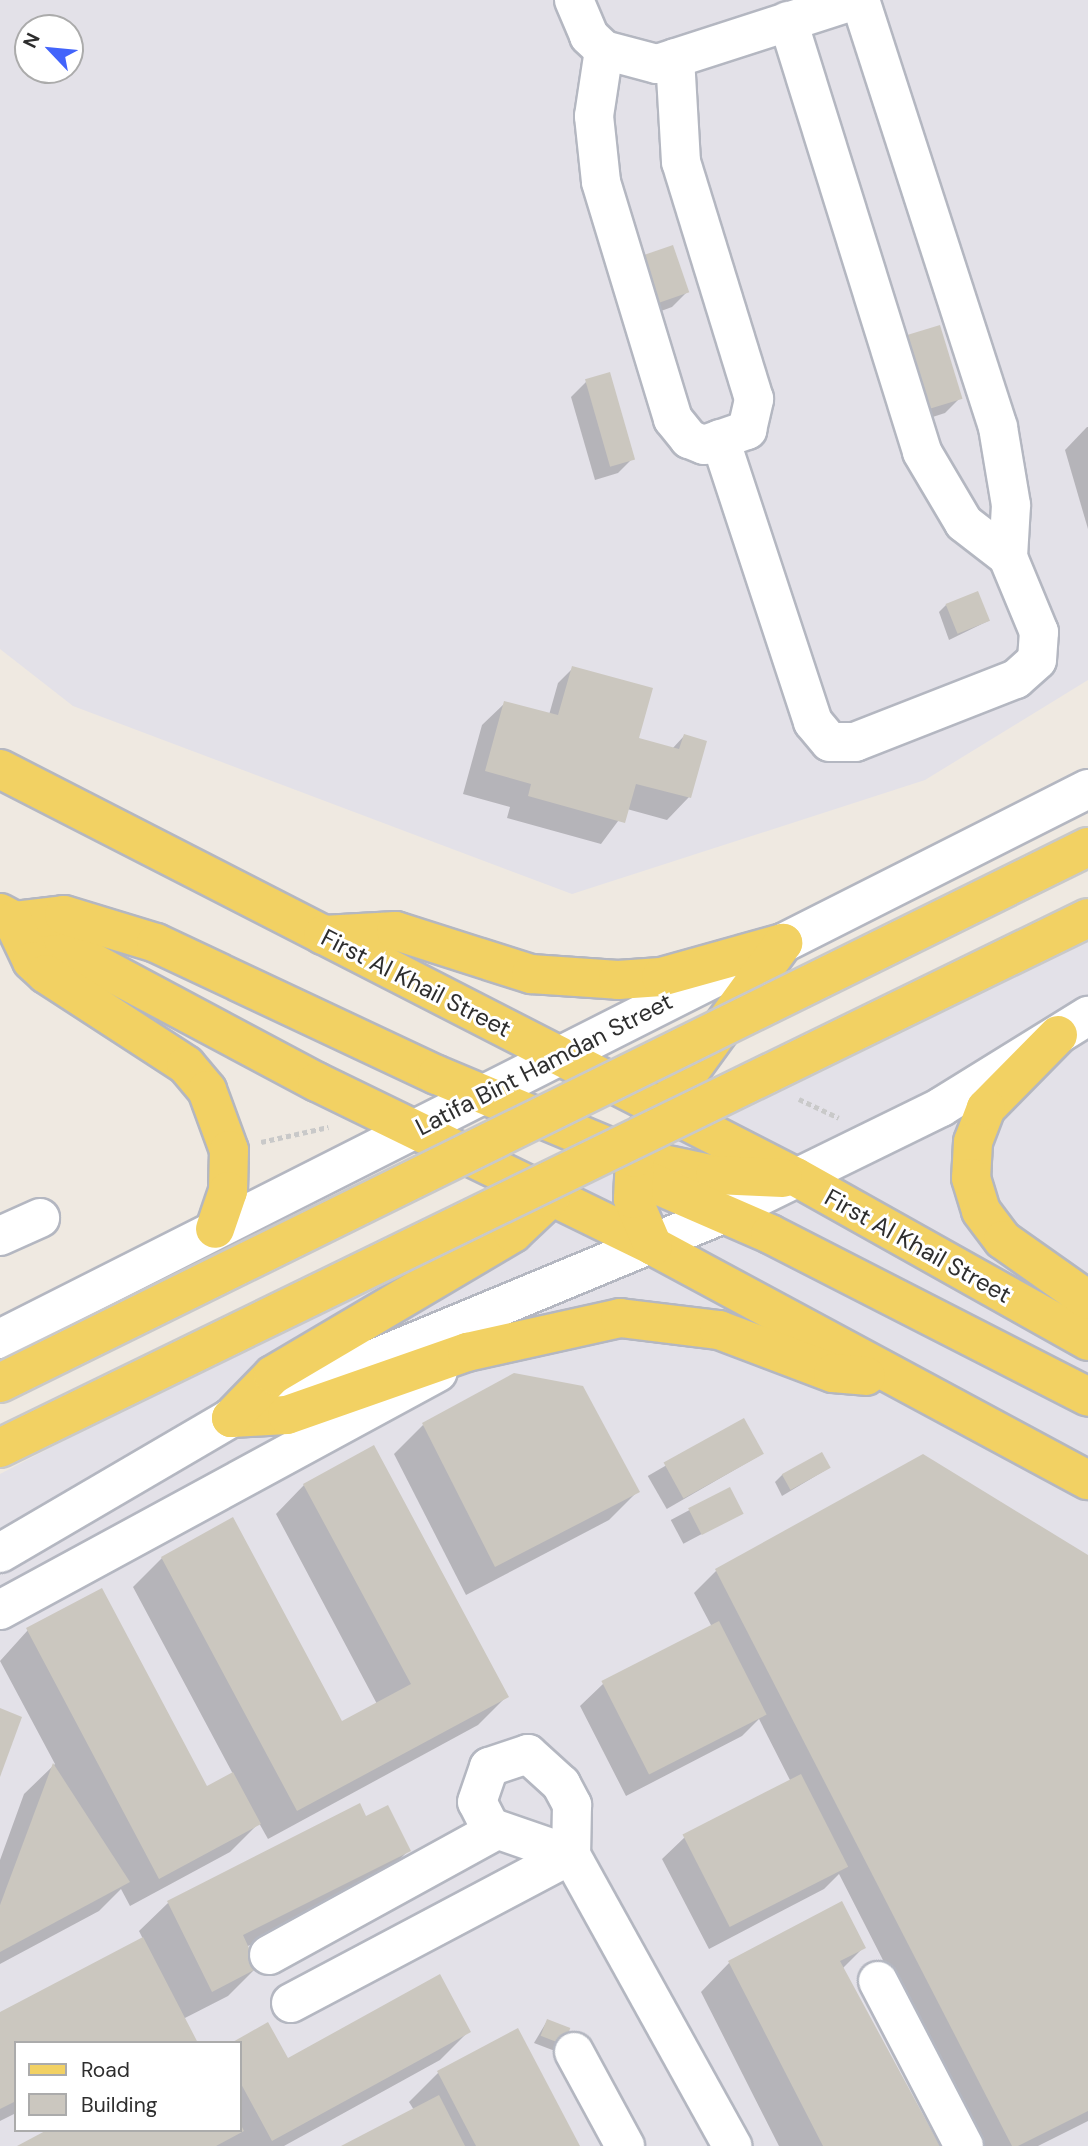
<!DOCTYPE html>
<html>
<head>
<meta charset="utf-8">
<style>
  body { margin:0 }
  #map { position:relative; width:1088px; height:2146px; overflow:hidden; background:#efe9e1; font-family:"DM Sans",sans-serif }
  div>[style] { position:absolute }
  .industrial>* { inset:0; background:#e3e1e8 }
  .shadow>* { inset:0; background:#0003; transform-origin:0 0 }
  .building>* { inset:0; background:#cbc7bf; transform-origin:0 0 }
  .path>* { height:4.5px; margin-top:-2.25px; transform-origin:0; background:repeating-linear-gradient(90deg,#c9c9c9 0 5px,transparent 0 8.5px) }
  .roads { filter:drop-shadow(2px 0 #b4b7c1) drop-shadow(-2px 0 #b4b7c1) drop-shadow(0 2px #b4b7c1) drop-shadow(0 -2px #b4b7c1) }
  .minor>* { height:38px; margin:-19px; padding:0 19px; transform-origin:19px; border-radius:19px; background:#fff }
  .major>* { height:38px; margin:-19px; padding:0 19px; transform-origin:19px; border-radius:19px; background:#f2d163 }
  .bridges { filter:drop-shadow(2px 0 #c9c9c9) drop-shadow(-2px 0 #c9c9c9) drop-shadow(0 2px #c9c9c9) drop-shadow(0 -2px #c9c9c9) }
  .major-bridge>* { height:38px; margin:-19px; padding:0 19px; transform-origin:19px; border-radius:19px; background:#f2d163 }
  span { translate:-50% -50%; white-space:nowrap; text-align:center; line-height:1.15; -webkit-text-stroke:6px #fff; paint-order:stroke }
  .street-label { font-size:24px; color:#2e2e2e }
  .legend { position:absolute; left:14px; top:2041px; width:228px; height:91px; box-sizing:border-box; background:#fff; border:2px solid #ababab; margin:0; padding:9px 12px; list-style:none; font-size:21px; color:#2e2e2e }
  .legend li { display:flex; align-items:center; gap:14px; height:35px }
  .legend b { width:35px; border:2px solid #ababab }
  .north { position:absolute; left:14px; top:14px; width:70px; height:70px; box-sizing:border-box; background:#fff; border:2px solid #ababab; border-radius:50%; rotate:296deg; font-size:19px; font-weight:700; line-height:28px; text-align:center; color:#2e2e2e }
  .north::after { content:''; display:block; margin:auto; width:24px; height:32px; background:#4264fb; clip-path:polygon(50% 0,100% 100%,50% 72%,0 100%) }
</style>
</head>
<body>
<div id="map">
  <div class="industrial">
    <i style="clip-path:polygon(evenodd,0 0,1088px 0,1088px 680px,925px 780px,572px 894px,73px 706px,0 649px,0 0,28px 28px,70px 28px,70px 70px,28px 70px,28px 28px)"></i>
    <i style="clip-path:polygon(evenodd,1088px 905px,1088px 2146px,0 2146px,0 1474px,1088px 905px,16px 2043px,240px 2043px,240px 2130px,16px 2130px,16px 2043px)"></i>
  </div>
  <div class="shadow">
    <i style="clip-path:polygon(641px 258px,687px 292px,672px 307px,642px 318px)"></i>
    <i style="clip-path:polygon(907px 338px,960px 398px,945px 413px,914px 423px)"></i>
    <i style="clip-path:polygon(586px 382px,633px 458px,618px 473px,595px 480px,571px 397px)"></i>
    <i style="clip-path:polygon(1087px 427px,1088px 427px,1088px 529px,1065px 450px)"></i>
    <i style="clip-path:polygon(946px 605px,988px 621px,949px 640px,939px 612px)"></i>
    <i style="clip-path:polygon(573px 668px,637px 739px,672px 749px,684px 736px,689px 797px,667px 820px,627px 809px,601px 844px,507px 818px,510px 807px,463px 794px,482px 725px,505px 703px,549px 715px,558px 683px)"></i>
    <i style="left:743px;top:1421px;width:38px;height:110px;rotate:60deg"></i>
    <i style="clip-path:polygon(423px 1425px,638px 1491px,609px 1520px,466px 1595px,394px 1454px)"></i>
    <i style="clip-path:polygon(829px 1468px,782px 1496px,775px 1482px,782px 1475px)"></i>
    <i style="clip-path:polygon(304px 1485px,507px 1696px,478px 1725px,268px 1839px,259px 1823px,230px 1852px,130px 1906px,121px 1889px,99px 1911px,0 1964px,0 1860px,24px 1794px,55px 1764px,0 1661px,28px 1630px,206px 1788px,233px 1774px,133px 1587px,162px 1558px,342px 1723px,377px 1704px,276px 1514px)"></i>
    <i style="left:729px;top:1489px;width:27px;height:66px;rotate:62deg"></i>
    <i style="clip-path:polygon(1088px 1558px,1088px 2121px,1038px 2146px,978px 2146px,839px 1874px,824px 1889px,709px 1949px,662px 1859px,685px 1837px,791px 1782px,759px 1719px,742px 1736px,626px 1796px,580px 1706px,603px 1684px,712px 1627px,694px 1593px,716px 1571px)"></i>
    <i style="clip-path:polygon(359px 1806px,365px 1818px,408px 1851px,380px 1879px,246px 1947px,256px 1968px,228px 1996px,183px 2019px,16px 2043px,16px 2113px,0 2121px,0 2014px,143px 1939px,139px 1931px,168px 1903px)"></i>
    <i style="clip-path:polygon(864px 1947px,842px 1969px,938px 2146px,779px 2146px,701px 1992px,729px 1963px)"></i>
    <i style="clip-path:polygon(547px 2021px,562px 2044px,555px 2051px,534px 2043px)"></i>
    <i style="clip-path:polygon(267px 2024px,288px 2061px,469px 2031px,440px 2060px,284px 2146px,20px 2146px,240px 2130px,240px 2043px)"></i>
    <i style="clip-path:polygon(517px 2030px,578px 2146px,345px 2146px,414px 2110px,409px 2102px,438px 2073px)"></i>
  </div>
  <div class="building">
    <i style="left:673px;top:245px;width:50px;height:35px;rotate:71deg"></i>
    <i style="left:940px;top:325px;width:77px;height:36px;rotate:73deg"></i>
    <i style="left:610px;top:372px;width:91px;height:26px;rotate:74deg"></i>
    <i style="left:978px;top:591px;width:32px;height:35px;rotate:68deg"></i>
    <i style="clip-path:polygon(572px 666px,653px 688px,639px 738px,679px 749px,684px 734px,707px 741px,691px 798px,636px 784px,625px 823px,528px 796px,531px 784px,485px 771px,504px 701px,558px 715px)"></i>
    <i style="clip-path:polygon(514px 1373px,583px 1386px,640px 1492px,495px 1567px,422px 1423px)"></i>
    <i style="left:744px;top:1418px;width:41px;height:92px;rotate:61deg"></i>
    <i style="clip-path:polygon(374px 1445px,509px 1697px,297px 1811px,161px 1557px,233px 1517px,342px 1721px,411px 1684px,303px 1484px)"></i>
    <i style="left:822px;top:1452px;width:18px;height:46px;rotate:61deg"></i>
    <i style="clip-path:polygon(923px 1454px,1088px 1555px,1088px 2111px,1018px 2146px,1012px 2146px,715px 1569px)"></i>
    <i style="left:730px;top:1487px;width:30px;height:47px;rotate:63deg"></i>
    <i style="clip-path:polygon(102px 1588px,207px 1786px,233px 1772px,261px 1824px,159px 1879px,26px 1628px)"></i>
    <i style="left:719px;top:1621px;width:105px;height:132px;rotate:63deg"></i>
    <i style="clip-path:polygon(0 1708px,22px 1717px,0 1777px)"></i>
    <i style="clip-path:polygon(53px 1763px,130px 1882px,0 1952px,0 1905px)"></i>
    <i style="left:801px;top:1774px;width:104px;height:133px;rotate:63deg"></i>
    <i style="clip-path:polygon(360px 1803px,366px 1816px,388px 1805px,411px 1851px,243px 1935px,258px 1968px,212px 1992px,167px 1901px)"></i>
    <i style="clip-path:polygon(842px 1901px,866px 1948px,840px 1961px,940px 2146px,823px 2146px,728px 1961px)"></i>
    <i style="clip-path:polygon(143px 1937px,198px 2043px,16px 2043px,16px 2101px,0 2109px,0 2012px)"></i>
    <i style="clip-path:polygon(440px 1974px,471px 2032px,272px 2141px,240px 2082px,240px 2043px,231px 2043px,268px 2022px,288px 2058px)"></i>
    <i style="left:547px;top:2019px;width:25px;height:18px;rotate:21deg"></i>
    <i style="clip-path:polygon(518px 2028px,580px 2146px,476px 2146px,437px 2071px)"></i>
    <i style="clip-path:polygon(439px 2095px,465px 2146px,341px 2146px)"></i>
    <i style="clip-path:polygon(240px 2123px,244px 2131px,216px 2146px,17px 2146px,47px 2130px,240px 2130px)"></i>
  </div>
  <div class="path">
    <i style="left:799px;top:1099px;width:44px;rotate:25.4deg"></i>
    <i style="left:261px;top:1142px;width:69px;rotate:-12.6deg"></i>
  </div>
  <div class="roads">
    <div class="minor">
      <i style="left:574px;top:0;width:39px;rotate:67deg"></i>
      <i style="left:589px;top:36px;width:21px;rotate:43deg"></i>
      <i style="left:604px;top:50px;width:55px;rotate:14.8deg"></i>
      <i style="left:657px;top:64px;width:208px;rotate:-17.9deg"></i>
      <i style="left:788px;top:21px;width:451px;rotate:72.7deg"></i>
      <i style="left:922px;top:452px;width:82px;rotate:59.4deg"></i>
      <i style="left:964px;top:523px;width:56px;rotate:37.7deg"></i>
      <i style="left:604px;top:50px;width:67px;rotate:98.6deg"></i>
      <i style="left:594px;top:116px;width:66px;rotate:83.9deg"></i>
      <i style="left:601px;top:182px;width:248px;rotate:73.1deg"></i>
      <i style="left:673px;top:419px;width:26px;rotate:51deg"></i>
      <i style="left:689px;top:439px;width:16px;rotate:22deg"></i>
      <i style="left:704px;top:445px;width:46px;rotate:-19.2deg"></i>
      <i style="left:747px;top:430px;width:32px;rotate:-77deg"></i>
      <i style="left:754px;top:399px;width:248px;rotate:-107.1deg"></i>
      <i style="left:681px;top:162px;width:104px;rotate:-93.3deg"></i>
      <i style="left:720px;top:439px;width:298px;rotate:71.8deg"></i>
      <i style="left:813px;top:722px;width:26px;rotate:50deg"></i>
      <i style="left:830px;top:742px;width:25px"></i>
      <i style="left:855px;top:742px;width:173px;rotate:-21.4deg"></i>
      <i style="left:1016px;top:679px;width:28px;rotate:-42deg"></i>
      <i style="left:1037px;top:660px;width:28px;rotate:-86deg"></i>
      <i style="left:1039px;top:632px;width:81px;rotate:-112.5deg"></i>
      <i style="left:1008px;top:557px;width:52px;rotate:-86.7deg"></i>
      <i style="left:1011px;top:505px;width:79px;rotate:-99.5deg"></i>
      <i style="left:998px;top:427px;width:449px;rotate:-107.9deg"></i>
      <i style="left:0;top:1236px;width:44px;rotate:-24.2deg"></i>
      <i style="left:0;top:1339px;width:1219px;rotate:-26.82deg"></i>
      <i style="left:0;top:1553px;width:268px;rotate:-30.3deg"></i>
      <i style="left:231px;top:1418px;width:533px;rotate:-22.52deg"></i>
      <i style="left:723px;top:1214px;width:243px;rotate:-26.1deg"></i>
      <i style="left:941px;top:1107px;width:173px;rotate:-31.8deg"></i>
      <i style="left:0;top:1610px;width:498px;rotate:-28.5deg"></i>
      <i style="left:571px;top:1855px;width:86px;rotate:-160.9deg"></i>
      <i style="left:490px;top:1827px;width:28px;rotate:-117deg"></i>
      <i style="left:477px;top:1802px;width:37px;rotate:-71deg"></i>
      <i style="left:489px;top:1767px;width:41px;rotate:-18.4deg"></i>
      <i style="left:528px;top:1754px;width:45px;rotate:42.3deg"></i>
      <i style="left:561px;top:1784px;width:24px;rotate:62deg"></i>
      <i style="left:572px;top:1805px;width:50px;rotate:91.1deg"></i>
      <i style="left:571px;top:1855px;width:333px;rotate:61deg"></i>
      <i style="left:269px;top:1955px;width:259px;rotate:-28.8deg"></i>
      <i style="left:878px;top:1981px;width:186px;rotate:62.5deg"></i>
      <i style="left:291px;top:2003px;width:317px;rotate:-27.9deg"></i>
      <i style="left:574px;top:2052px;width:107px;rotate:61.5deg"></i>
    </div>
    <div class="major">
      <i style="left:0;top:769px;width:894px;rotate:27.14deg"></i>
      <i style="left:796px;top:1177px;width:335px;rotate:29.3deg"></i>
      <i style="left:0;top:913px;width:359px;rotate:28.1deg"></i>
      <i style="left:317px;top:1082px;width:374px;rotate:26deg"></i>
      <i style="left:653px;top:1246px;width:494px;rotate:28.3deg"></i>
      <i style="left:13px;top:921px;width:51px;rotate:-6.7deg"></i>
      <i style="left:64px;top:915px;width:96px;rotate:16.9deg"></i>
      <i style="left:156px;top:943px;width:310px;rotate:25.2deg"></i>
      <i style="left:437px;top:1075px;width:215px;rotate:22.7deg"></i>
      <i style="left:635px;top:1158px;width:82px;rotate:12deg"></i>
      <i style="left:715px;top:1175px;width:68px;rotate:2.5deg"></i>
      <i style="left:13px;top:921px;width:44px;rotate:64.6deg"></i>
      <i style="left:32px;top:961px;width:19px;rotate:43deg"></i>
      <i style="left:46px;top:974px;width:167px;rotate:33deg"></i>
      <i style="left:186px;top:1065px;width:33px;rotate:50deg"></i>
      <i style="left:207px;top:1090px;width:64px;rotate:69.9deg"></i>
      <i style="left:229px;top:1150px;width:41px;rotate:91.4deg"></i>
      <i style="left:228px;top:1191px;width:40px;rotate:108.9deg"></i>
      <i style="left:323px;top:935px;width:73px;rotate:-3.1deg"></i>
      <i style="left:396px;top:931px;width:142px;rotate:17.7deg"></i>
      <i style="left:531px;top:974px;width:87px;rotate:3.9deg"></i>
      <i style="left:618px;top:980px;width:43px;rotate:-4deg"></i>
      <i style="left:661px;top:977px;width:127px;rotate:-15.6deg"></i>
      <i style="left:1058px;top:1035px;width:103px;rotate:134.6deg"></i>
      <i style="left:986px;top:1108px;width:36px;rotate:111deg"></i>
      <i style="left:973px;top:1142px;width:36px;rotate:93deg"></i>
      <i style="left:971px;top:1178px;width:34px;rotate:73deg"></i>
      <i style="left:981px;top:1211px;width:36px;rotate:53deg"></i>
      <i style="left:1003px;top:1240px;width:104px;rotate:35.2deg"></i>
      <i style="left:639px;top:1177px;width:143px;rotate:23.5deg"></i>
      <i style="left:770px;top:1234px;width:357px;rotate:27.1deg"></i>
      <i style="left:653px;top:1246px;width:51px;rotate:-113.1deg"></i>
      <i style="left:633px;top:1199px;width:41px;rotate:-87.2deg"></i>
      <i style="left:635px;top:1158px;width:27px;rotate:-68deg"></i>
      <i style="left:645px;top:1133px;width:235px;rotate:-54deg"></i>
      <i style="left:231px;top:1418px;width:56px;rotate:-3.1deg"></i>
      <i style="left:287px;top:1415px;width:191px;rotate:-19.3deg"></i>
      <i style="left:467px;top:1352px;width:157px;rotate:-12.5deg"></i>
      <i style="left:620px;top:1318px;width:100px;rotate:6.9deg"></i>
      <i style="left:719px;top:1330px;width:122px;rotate:20.7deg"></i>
      <i style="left:833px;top:1373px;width:33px;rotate:5deg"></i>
      <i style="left:231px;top:1418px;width:60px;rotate:-45.7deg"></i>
      <i style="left:273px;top:1375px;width:279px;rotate:-30.6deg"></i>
      <i style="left:513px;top:1233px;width:51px;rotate:-43.4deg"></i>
      <i style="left:550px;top:1198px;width:24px;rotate:-62deg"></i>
    </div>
  </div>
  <div class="bridges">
    <div class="major-bridge">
      <i style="left:0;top:1383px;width:1213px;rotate:-26.23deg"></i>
      <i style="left:0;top:1448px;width:1210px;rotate:-25.97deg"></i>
    </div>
  </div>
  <div class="street-label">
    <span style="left:416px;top:983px;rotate:27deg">First Al Khail Street</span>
    <span style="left:544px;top:1064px;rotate:-27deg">Latifa Bint Hamdan Street</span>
    <span style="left:918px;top:1246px;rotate:29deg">First Al Khail Street</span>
  </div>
  <ul class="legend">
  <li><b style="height:9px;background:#f2d163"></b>Road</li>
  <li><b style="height:19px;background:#cbc7bf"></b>Building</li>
  </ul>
  <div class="north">N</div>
</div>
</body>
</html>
